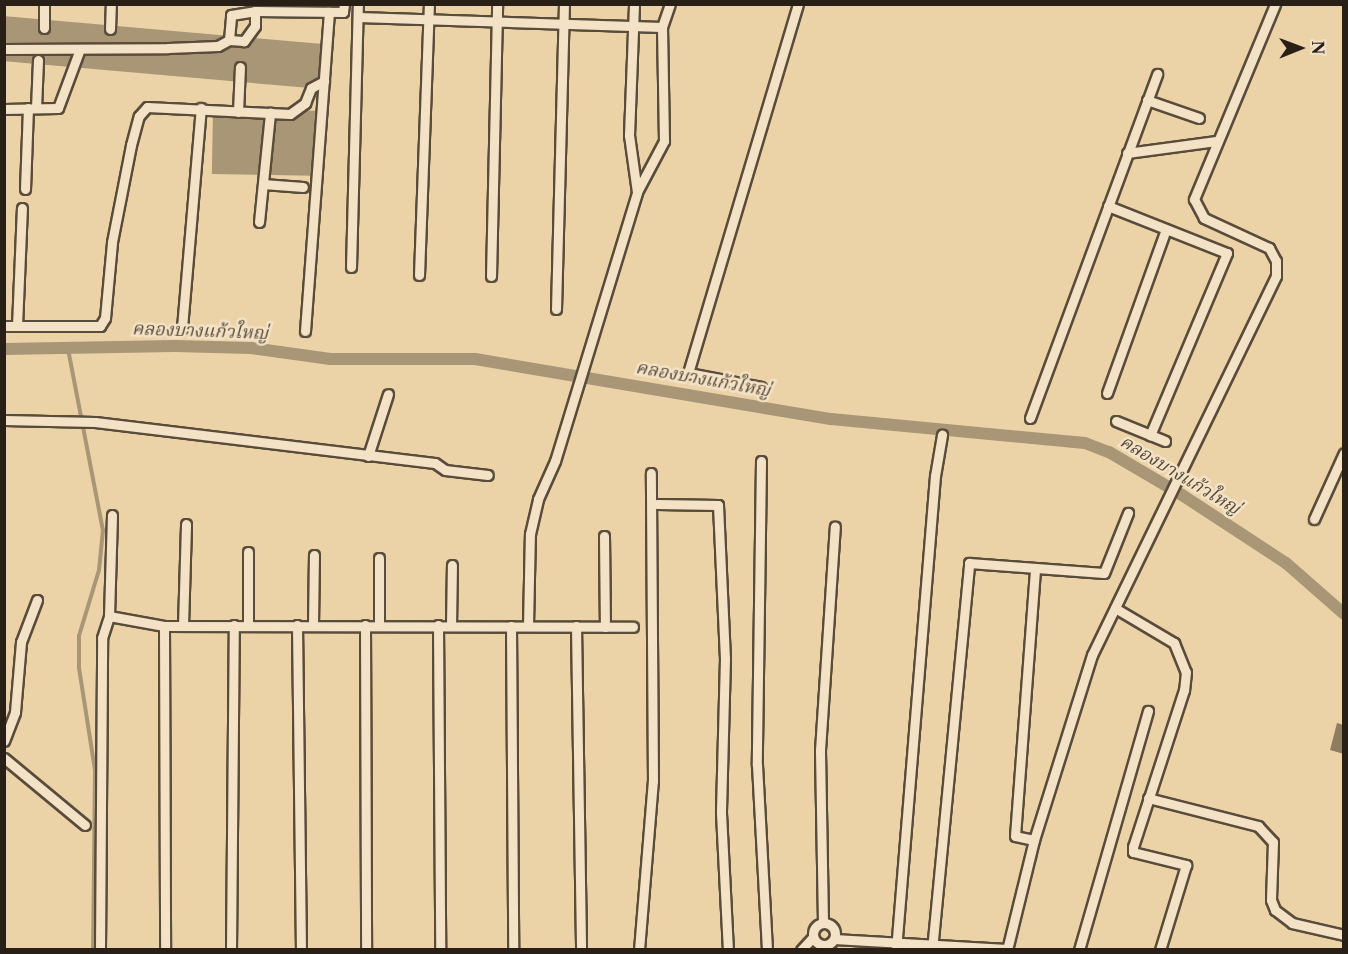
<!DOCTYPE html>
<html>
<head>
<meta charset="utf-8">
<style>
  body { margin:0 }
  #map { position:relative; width:1348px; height:954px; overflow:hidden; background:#ecd3a7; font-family:"Libre Caslon Text","Noto Serif Thai",serif }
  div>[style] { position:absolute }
  .water>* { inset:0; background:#a99676; transform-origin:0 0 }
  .stream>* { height:4px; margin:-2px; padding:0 2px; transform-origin:2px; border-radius:2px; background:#a99676 }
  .canal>* { height:12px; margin:-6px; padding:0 6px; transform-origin:6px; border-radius:6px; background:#a99676 }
  .building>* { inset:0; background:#8e7d61 }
  .roads { filter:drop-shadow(2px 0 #594c3a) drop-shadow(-2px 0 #594c3a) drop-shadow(0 2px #594c3a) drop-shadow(0 -2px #594c3a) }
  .minor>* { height:9px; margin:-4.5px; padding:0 4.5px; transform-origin:4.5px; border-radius:4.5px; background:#f3e2c6 }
  .minor>.ring { margin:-4.5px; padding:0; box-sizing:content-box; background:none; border:9px solid #f3e2c6; border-radius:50% }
  span { translate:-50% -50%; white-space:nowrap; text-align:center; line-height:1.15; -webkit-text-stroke:5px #f3e2c6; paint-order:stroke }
  .water-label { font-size:18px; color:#554938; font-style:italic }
  .frame { position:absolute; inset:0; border:6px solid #281f16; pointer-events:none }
  .north { position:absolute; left:1270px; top:18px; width:60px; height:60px; -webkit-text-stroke:4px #f3e2c6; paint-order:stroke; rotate:89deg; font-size:16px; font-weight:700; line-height:24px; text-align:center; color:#281f16 }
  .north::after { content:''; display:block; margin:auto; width:21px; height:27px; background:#281f16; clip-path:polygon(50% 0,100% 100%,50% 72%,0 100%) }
</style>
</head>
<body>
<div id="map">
  <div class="water">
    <i style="left:323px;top:44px;width:45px;height:318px;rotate:95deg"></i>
    <i style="left:213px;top:109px;width:102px;height:65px;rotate:1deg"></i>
  </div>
  <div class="stream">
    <i style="left:68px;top:349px;width:184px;rotate:79.1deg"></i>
    <i style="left:103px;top:530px;width:40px;rotate:95.7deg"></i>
    <i style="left:99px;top:570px;width:69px;rotate:106.9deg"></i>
    <i style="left:79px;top:636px;width:32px;rotate:90deg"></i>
    <i style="left:79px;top:668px;width:103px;rotate:81.1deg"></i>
    <i style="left:95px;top:770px;width:180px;rotate:90.6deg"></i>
  </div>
  <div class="canal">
    <i style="left:4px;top:349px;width:171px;rotate:-1deg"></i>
    <i style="left:175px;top:346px;width:76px;rotate:1.5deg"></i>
    <i style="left:251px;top:348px;width:80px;rotate:7.9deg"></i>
    <i style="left:330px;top:359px;width:145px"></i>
    <i style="left:475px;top:359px;width:361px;rotate:9.6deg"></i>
    <i style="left:831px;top:419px;width:255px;rotate:5.4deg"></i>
    <i style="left:1085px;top:443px;width:26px;rotate:21deg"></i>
    <i style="left:1109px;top:452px;width:85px;rotate:30.5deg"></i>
    <i style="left:1182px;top:495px;width:124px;rotate:33.2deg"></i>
    <i style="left:1286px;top:563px;width:77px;rotate:41.3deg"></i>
  </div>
  <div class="building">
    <i style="clip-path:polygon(1337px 723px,1344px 725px,1344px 754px,1330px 750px)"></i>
  </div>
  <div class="roads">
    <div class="minor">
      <i style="left:44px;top:4px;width:24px;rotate:90deg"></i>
      <i style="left:255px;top:11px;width:15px;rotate:90deg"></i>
      <i style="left:255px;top:26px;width:19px;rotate:126deg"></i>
      <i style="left:244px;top:41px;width:15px;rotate:-176deg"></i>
      <i style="left:229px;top:40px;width:25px;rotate:-85deg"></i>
      <i style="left:231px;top:15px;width:24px;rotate:-9deg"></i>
      <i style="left:255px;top:11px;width:88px;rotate:0.7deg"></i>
      <i style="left:343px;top:12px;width:8px;rotate:-83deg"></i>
      <i style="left:358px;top:17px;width:304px;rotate:1.9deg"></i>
      <i style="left:662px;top:27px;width:24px;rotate:-71deg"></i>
      <i style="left:110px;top:29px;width:25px;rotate:-88deg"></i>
      <i style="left:4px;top:49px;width:164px;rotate:-0.3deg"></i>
      <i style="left:168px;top:48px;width:50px;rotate:-2.3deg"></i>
      <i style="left:218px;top:46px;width:13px;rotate:-29deg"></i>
      <i style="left:1147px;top:100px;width:55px;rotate:19.1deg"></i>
      <i style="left:36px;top:108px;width:48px;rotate:-87.6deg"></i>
      <i style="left:4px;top:109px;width:54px;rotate:-1.1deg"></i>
      <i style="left:58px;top:108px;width:63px;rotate:-69.6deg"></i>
      <i style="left:238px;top:112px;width:45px;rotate:-87.5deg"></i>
      <i style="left:1127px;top:153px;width:90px;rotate:-7.7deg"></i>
      <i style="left:263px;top:184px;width:40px;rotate:4.3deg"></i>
      <i style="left:25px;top:189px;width:81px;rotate:-87.9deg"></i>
      <i style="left:637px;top:192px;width:58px;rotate:-62.1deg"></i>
      <i style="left:664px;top:141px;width:114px;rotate:-91deg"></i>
      <i style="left:1108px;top:206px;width:128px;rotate:21.6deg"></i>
      <i style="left:1227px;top:253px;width:198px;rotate:112.9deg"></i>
      <i style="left:259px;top:222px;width:110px;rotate:-84.2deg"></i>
      <i style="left:351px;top:267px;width:263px;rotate:-88.5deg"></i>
      <i style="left:419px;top:275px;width:271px;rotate:-87.9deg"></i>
      <i style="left:491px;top:276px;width:272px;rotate:-88.7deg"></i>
      <i style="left:556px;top:309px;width:305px;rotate:-88.5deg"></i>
      <i style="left:4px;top:326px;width:96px"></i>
      <i style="left:100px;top:326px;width:9px;rotate:-58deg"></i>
      <i style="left:105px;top:318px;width:76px;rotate:-84.7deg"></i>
      <i style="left:112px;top:242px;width:99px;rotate:-78.9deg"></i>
      <i style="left:131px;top:145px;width:30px;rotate:-75deg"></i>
      <i style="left:139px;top:116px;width:12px;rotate:-48deg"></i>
      <i style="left:147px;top:107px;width:143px;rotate:2.8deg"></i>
      <i style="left:290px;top:114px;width:19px;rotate:-36deg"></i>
      <i style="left:305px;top:103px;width:16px;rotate:-68deg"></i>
      <i style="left:311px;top:88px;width:15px;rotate:-28deg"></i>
      <i style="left:17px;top:326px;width:118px;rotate:-87.6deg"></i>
      <i style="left:182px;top:328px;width:221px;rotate:-85.1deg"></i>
      <i style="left:305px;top:331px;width:320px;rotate:-85.7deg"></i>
      <i style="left:761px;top:387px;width:74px;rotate:-169.1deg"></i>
      <i style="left:688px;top:373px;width:385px;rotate:-73.4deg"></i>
      <i style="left:1107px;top:393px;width:174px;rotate:-70.2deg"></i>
      <i style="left:1030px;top:418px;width:367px;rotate:-69.7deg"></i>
      <i style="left:4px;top:420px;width:91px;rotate:1.3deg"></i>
      <i style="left:95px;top:422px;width:342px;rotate:6.9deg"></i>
      <i style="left:435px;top:463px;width:12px;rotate:35deg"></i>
      <i style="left:445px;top:470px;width:43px;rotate:6.6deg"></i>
      <i style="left:1116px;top:421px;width:53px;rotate:22.2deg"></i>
      <i style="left:368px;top:456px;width:65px;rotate:-72.1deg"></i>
      <i style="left:761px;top:461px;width:304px;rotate:90.8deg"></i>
      <i style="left:757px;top:765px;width:185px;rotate:86.9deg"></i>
      <i style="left:657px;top:504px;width:61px;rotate:0.9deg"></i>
      <i style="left:718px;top:505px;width:153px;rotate:87.4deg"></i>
      <i style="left:725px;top:658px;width:155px;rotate:91.5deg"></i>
      <i style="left:721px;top:813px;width:137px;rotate:87.1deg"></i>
      <i style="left:112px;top:515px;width:101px;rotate:91.7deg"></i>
      <i style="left:109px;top:616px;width:56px;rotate:10.3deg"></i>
      <i style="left:164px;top:626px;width:469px;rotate:0.1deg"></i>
      <i style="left:1314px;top:519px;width:72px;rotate:-65.6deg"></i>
      <i style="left:604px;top:536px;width:91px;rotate:89.4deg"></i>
      <i style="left:379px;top:558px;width:67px;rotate:90deg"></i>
      <i style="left:1115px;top:608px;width:69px;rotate:30.7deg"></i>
      <i style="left:1174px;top:643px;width:31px;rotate:68deg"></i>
      <i style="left:1186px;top:672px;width:18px;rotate:96deg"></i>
      <i style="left:1184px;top:690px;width:165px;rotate:108deg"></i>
      <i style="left:1133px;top:847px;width:5px;rotate:90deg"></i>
      <i style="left:1133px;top:852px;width:55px;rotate:13.8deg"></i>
      <i style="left:1186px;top:865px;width:89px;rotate:107deg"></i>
      <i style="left:248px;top:625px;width:73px;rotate:-90deg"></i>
      <i style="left:297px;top:625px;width:325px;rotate:89.3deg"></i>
      <i style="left:313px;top:625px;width:70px;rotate:-89.2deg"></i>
      <i style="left:365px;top:625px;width:325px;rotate:89.8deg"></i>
      <i style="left:438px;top:625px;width:325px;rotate:89.6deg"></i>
      <i style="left:164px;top:626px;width:324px;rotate:89.8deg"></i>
      <i style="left:183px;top:626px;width:102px;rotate:-88.3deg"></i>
      <i style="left:451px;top:626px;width:61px;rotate:-89.1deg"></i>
      <i style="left:511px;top:626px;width:324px;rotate:89.6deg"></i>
      <i style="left:528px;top:626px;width:92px;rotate:-88.8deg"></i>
      <i style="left:530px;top:534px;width:36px;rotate:-77deg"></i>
      <i style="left:538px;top:499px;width:42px;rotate:-65.9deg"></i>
      <i style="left:555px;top:461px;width:281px;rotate:-73deg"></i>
      <i style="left:637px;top:192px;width:58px;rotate:-98deg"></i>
      <i style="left:629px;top:135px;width:131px;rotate:-87.8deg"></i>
      <i style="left:576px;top:626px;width:324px;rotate:89.1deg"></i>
      <i style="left:4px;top:741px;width:31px;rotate:-69deg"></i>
      <i style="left:15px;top:712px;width:70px;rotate:-85.1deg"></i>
      <i style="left:21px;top:642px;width:45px;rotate:-69.1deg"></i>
      <i style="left:4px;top:758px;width:105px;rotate:39.6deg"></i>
      <i style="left:1148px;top:798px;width:114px;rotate:14.3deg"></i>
      <i style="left:1258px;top:826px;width:22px;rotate:47deg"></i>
      <i style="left:1273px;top:842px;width:58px;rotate:92deg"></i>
      <i style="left:1271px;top:900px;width:11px;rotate:68deg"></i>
      <i style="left:1275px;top:910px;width:21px;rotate:37deg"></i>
      <i style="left:1292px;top:923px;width:53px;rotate:13deg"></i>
      <i style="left:1034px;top:840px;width:19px;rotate:-168deg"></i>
      <i style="left:1015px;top:836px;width:266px;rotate:-85.7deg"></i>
      <i class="ring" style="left:813px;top:923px;width:13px;height:13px"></i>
      <i style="left:823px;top:923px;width:173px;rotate:-91deg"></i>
      <i style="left:820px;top:750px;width:224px;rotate:-86.2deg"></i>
      <i style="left:834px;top:939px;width:173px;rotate:3.3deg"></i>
      <i style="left:100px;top:950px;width:312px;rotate:-89.6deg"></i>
      <i style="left:102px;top:638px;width:23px;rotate:-72deg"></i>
      <i style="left:231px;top:950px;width:325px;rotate:-89.5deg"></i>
      <i style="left:639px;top:950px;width:170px;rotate:-85.3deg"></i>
      <i style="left:653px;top:781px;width:308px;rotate:-90.4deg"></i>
      <i style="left:801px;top:950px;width:18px;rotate:-47deg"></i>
      <i style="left:896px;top:950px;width:476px;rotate:-85.3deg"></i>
      <i style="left:935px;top:476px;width:42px;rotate:-80.3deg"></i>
      <i style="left:932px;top:950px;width:389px;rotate:-84.5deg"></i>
      <i style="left:969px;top:563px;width:135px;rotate:4.2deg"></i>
      <i style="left:1104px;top:573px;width:65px;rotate:-68.2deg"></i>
      <i style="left:1007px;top:950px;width:113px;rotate:-76.2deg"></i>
      <i style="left:1034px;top:840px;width:194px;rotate:-72.6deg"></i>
      <i style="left:1092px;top:655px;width:421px;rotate:-64.1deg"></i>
      <i style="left:1276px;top:276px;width:15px;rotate:-90deg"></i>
      <i style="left:1276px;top:261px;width:15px;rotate:-118deg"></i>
      <i style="left:1269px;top:248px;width:72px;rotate:-155.2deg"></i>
      <i style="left:1204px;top:218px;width:21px;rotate:-118deg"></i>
      <i style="left:1194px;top:199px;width:211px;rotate:-67.4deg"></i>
      <i style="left:1079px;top:950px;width:249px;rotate:-73.9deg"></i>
    </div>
  </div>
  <div class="water-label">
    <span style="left:200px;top:331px;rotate:2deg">คลองบางแก้วใหญ่</span>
    <span style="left:703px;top:379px;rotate:10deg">คลองบางแก้วใหญ่</span>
    <span style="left:1180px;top:475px;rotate:31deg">คลองบางแก้วใหญ่</span>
  </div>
  <div class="frame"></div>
  <div class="north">N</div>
</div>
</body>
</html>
